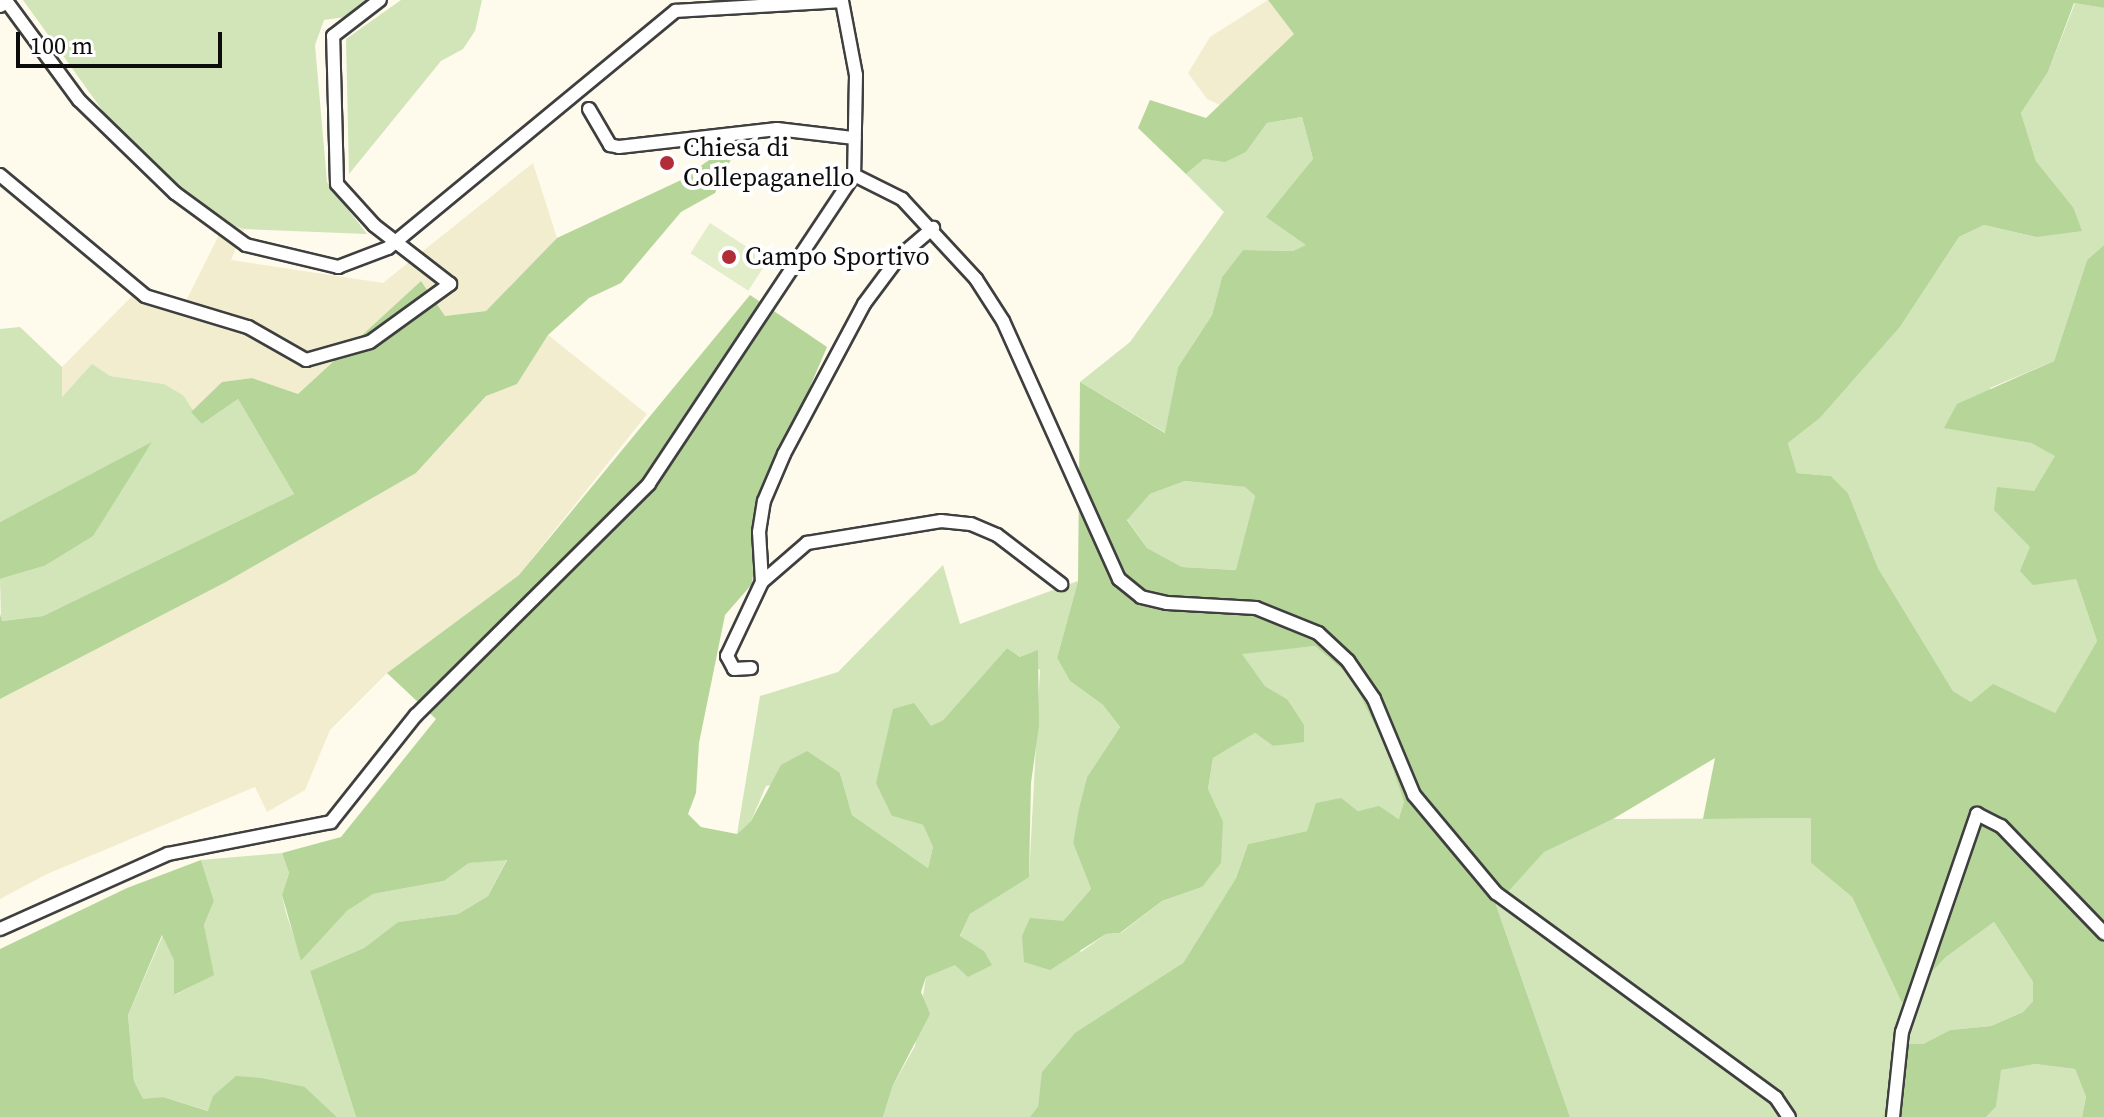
<!DOCTYPE html>
<html>
<head>
<meta charset="utf-8">
<style>
  body { margin:0 }
  #map { position:relative; width:2104px; height:1117px; overflow:hidden; background:#fefaec; font-family:"Source Serif 4",serif }
  div>[style] { position:absolute }
  .farmland>* { inset:0; background:#f2edce }
  .green>* { inset:0; background:#d1e5b9 }
  .forest>* { inset:0; background:#b6d599 }
  .pitch>* { inset:0; background:#e2edca; transform-origin:0 0 }
  .roads { filter:drop-shadow(2px 0 #3f3f3f) drop-shadow(-2px 0 #3f3f3f) drop-shadow(0 2px #3f3f3f) drop-shadow(0 -2px #3f3f3f) }
  .minor>* { height:12px; margin:-6px; padding:0 6px; transform-origin:6px; border-radius:6px; background:#fff }
  .dots>* { width:22px; height:22px; translate:-50% -50%; box-sizing:border-box; border:4px solid #fff; border-radius:50% }
  span { translate:-50% -50%; white-space:nowrap; text-align:center; line-height:1.15; -webkit-text-stroke:8px #fff; paint-order:stroke }
  .poi-label { font-size:26px; color:#0c0c0c }
  .left { translate:0 -50%; text-align:left }
  .scale { position:absolute; left:16px; top:32px; width:206px; height:36px; box-sizing:border-box; border:4px solid #0c0c0c; border-top:0; padding-left:10px; font-size:24px; line-height:28px; white-space:nowrap; color:#0c0c0c; -webkit-text-stroke:6px #fff; paint-order:stroke }
</style>
</head>
<body>
<div id="map">
  <div class="farmland">
    <i style="clip-path:polygon(1268px 0,1295px 34px,1220px 105px,1207px 99px,1188px 73px,1210px 37px)"></i>
    <i style="clip-path:polygon(533px 163px,557px 238px,486px 311px,445px 316px,421px 281px,298px 394px,252px 378px,222px 382px,191px 412px,183px 395px,164px 384px,110px 376px,92px 365px,61px 398px,62px 367px,132px 296px,183px 307px,225px 223px,244px 229px,231px 260px,383px 283px)"></i>
    <i style="clip-path:polygon(548px 335px,647px 414px,519px 575px,387px 673px,330px 730px,305px 790px,267px 812px,255px 787px,47px 874px,0 899px,0 699px,226px 582px,416px 473px,486px 396px,517px 383px)"></i>
  </div>
  <div class="green">
    <i style="clip-path:polygon(23px 0,367px 0,345px 17px,324px 20px,315px 45px,327px 182px,367px 234px,244px 229px,225px 223px,138px 160px)"></i>
    <i style="clip-path:polygon(401px 0,482px 0,475px 31px,463px 49px,441px 61px,349px 174px,346px 39px)"></i>
    <i style="clip-path:polygon(2075px 3px,2104px 8px,2104px 245px,2087px 260px,2054px 361px,1990px 388px,1989px 435px,2031px 443px,2056px 456px,2034px 491px,2076px 579px,2097px 641px,2055px 713px,1971px 702px,1953px 691px,1878px 568px,1848px 493px,1831px 476px,1797px 473px,1788px 443px,1820px 418px,1900px 327px,1959px 237px,1984px 225px,2036px 237px,2073px 207px,2036px 161px,2021px 113px,2048px 72px)"></i>
    <i style="clip-path:polygon(1302px 117px,1313px 159px,1294px 187px,1307px 245px,1293px 251px,1243px 250px,1222px 277px,1212px 315px,1178px 367px,1166px 433px,1080px 382px,1130px 342px,1224px 212px,1186px 174px,1204px 159px,1225px 161px,1246px 152px,1267px 123px)"></i>
    <i style="clip-path:polygon(20px 327px,62px 367px,62px 397px,92px 364px,110px 376px,164px 384px,183px 395px,202px 424px,238px 399px,294px 494px,43px 616px,1px 621px,0 579px,44px 566px,121px 485px,151px 444px,0 522px,0 329px)"></i>
    <i style="clip-path:polygon(1185px 481px,1245px 487px,1255px 496px,1237px 570px,1182px 567px,1147px 548px,1127px 519px,1150px 494px)"></i>
    <i style="clip-path:polygon(943px 565px,960px 624px,1078px 581px,1057px 658px,1070px 681px,1103px 705px,1120px 727px,1087px 777px,1073px 843px,1091px 889px,1063px 921px,1081px 952px,1106px 934px,1121px 933px,1162px 901px,1202px 887px,1223px 821px,1208px 789px,1213px 758px,1255px 733px,1273px 746px,1304px 741px,1287px 699px,1265px 686px,1241px 653px,1315px 646px,1351px 677px,1385px 746px,1404px 802px,1400px 819px,1379px 807px,1358px 811px,1341px 799px,1307px 831px,1248px 844px,1236px 878px,1183px 963px,1043px 1071px,1038px 1106px,1030px 1117px,883px 1117px,893px 1085px,915px 1046px,926px 977px,984px 951px,960px 937px,970px 914px,1029px 876px,1040px 670px,1007px 648px,943px 720px,930px 727px,892px 816px,923px 825px,933px 847px,928px 868px,852px 815px,840px 773px,766px 786px,751px 821px,737px 834px,760px 696px,838px 672px)"></i>
    <i style="clip-path:polygon(1812px 818px,1811px 863px,1852px 897px,1902px 1003px,1946px 957px,1994px 922px,2033px 982px,2033px 1001px,2023px 1012px,1991px 1026px,1950px 1030px,1923px 1044px,1883px 1117px,1570px 1117px,1496px 905px,1544px 851px,1613px 819px)"></i>
    <i style="clip-path:polygon(282px 853px,289px 873px,282px 895px,286px 913px,302px 960px,347px 911px,373px 894px,444px 881px,469px 863px,507px 859px,488px 896px,458px 914px,398px 922px,364px 948px,310px 971px,356px 1117px,337px 1117px,305px 1087px,209px 1111px,163px 1097px,143px 1100px,134px 1081px,128px 1015px,163px 935px,175px 960px,175px 995px,213px 975px,204px 925px,214px 901px,201px 860px)"></i>
    <i style="clip-path:polygon(2035px 1064px,2075px 1069px,2086px 1097px,2082px 1117px,1986px 1117px,1996px 1107px,2000px 1070px)"></i>
  </div>
  <div class="forest">
    <i style="clip-path:polygon(evenodd,1268px 0,2104px 0,2104px 8px,2074px 3px,2048px 72px,2021px 113px,2036px 161px,2073px 207px,2082px 231px,2036px 237px,1984px 225px,1959px 237px,1900px 327px,1820px 418px,1788px 443px,1797px 473px,1831px 476px,1848px 493px,1878px 568px,1953px 691px,1971px 702px,1993px 684px,2055px 713px,2097px 641px,2076px 579px,2033px 585px,2020px 571px,2030px 547px,1994px 510px,1997px 487px,2034px 491px,2055px 456px,2031px 443px,1944px 428px,1957px 404px,2054px 361px,2087px 260px,2104px 245px,2104px 1117px,2082px 1117px,2086px 1097px,2075px 1069px,2035px 1064px,2001px 1070px,1996px 1107px,1986px 1117px,1883px 1117px,1909px 1044px,1923px 1044px,1950px 1030px,1991px 1026px,2023px 1012px,2033px 1001px,2033px 982px,1994px 922px,1946px 957px,1902px 1003px,1852px 897px,1811px 863px,1811px 818px,1703px 819px,1715px 758px,1613px 819px,1544px 852px,1496px 905px,1570px 1117px,1030px 1117px,1038px 1106px,1042px 1072px,1075px 1033px,1183px 963px,1236px 878px,1248px 844px,1307px 831px,1316px 803px,1341px 798px,1358px 811px,1379px 806px,1399px 819px,1404px 802px,1385px 746px,1351px 677px,1315px 646px,1242px 654px,1265px 686px,1287px 699px,1304px 725px,1304px 742px,1273px 746px,1255px 733px,1213px 758px,1208px 789px,1223px 821px,1221px 863px,1202px 887px,1162px 901px,1120px 933px,1106px 934px,1050px 970px,1024px 962px,1022px 936px,1030px 918px,1063px 921px,1091px 889px,1073px 843px,1079px 809px,1087px 777px,1120px 727px,1103px 705px,1070px 681px,1057px 658px,1078px 581px,1080px 382px,1165px 433px,1178px 367px,1212px 315px,1222px 277px,1243px 250px,1293px 251px,1306px 245px,1266px 217px,1313px 159px,1302px 117px,1267px 123px,1246px 152px,1225px 162px,1204px 159px,1186px 174px,1138px 128px,1150px 100px,1206px 118px,1294px 34px,1268px 0,1185px 481px,1245px 487px,1255px 496px,1236px 570px,1182px 567px,1147px 548px,1127px 520px,1150px 494px,1185px 481px)"></i>
    <i style="clip-path:polygon(741px 138px,715px 193px,681px 212px,621px 283px,589px 298px,548px 335px,517px 384px,486px 396px,416px 473px,226px 582px,0 699px,0 614px,2px 621px,43px 616px,294px 494px,238px 399px,202px 424px,191px 412px,222px 382px,252px 378px,298px 394px,421px 281px,445px 316px,486px 311px,557px 238px,679px 181px)"></i>
    <i style="clip-path:polygon(750px 295px,827px 347px,761px 501px,752px 584px,725px 615px,699px 743px,696px 793px,688px 814px,701px 827px,737px 834px,751px 821px,781px 765px,807px 751px,840px 773px,852px 815px,928px 868px,933px 847px,923px 825px,892px 816px,876px 783px,893px 709px,914px 703px,931px 726px,943px 720px,1007px 648px,1020px 657px,1038px 650px,1039px 725px,1031px 783px,1029px 877px,970px 914px,960px 936px,984px 951px,992px 965px,968px 977px,955px 965px,926px 977px,921px 992px,930px 1014px,893px 1085px,883px 1117px,356px 1117px,310px 971px,364px 948px,398px 922px,458px 914px,488px 896px,507px 860px,469px 863px,444px 881px,373px 894px,347px 911px,301px 961px,282px 895px,289px 873px,282px 853px,341px 837px,436px 719px,387px 673px,519px 575px)"></i>
    <i style="clip-path:polygon(152px 442px,93px 536px,44px 566px,0 579px,0 522px)"></i>
    <i style="clip-path:polygon(201px 860px,214px 901px,204px 925px,214px 975px,174px 995px,174px 960px,162px 935px,128px 1015px,134px 1081px,143px 1099px,163px 1097px,208px 1111px,213px 1096px,236px 1076px,261px 1078px,305px 1087px,337px 1117px,0 1117px,0 949px,127px 888px)"></i>
  </div>
  <div class="pitch">
    <i style="left:710px;top:223px;width:69px;height:36px;rotate:33deg"></i>
  </div>
  <div class="roads">
    <div class="minor">
      <i style="left:0;top:6px;width:8px;rotate:-30deg"></i>
      <i style="left:7px;top:2px;width:122px;rotate:53.7deg"></i>
      <i style="left:79px;top:100px;width:134px;rotate:44.1deg"></i>
      <i style="left:175px;top:193px;width:88px;rotate:36.2deg"></i>
      <i style="left:246px;top:245px;width:95px;rotate:13.4deg"></i>
      <i style="left:338px;top:267px;width:53px;rotate:-20.8deg"></i>
      <i style="left:388px;top:248px;width:373px;rotate:-39.5deg"></i>
      <i style="left:676px;top:11px;width:166px;rotate:-3.4deg"></i>
      <i style="left:842px;top:1px;width:75px;rotate:79.3deg"></i>
      <i style="left:856px;top:75px;width:100px;rotate:91.1deg"></i>
      <i style="left:854px;top:175px;width:371px;rotate:123.6deg"></i>
      <i style="left:649px;top:484px;width:328px;rotate:135.2deg"></i>
      <i style="left:416px;top:715px;width:137px;rotate:128.5deg"></i>
      <i style="left:331px;top:822px;width:166px;rotate:168.9deg"></i>
      <i style="left:168px;top:854px;width:184px;rotate:155.9deg"></i>
      <i style="left:589px;top:109px;width:42px;rotate:59.7deg"></i>
      <i style="left:610px;top:145px;width:9px;rotate:13deg"></i>
      <i style="left:619px;top:147px;width:159px;rotate:-6.5deg"></i>
      <i style="left:777px;top:129px;width:78px;rotate:6.7deg"></i>
      <i style="left:0;top:175px;width:189px;rotate:39.8deg"></i>
      <i style="left:145px;top:296px;width:108px;rotate:16.8deg"></i>
      <i style="left:248px;top:327px;width:67px;rotate:29.6deg"></i>
      <i style="left:306px;top:360px;width:66px;rotate:-15.7deg"></i>
      <i style="left:370px;top:342px;width:99px;rotate:-35.9deg"></i>
      <i style="left:450px;top:284px;width:96px;rotate:-142.2deg"></i>
      <i style="left:374px;top:225px;width:55px;rotate:-132.1deg"></i>
      <i style="left:337px;top:184px;width:148px;rotate:-91.5deg"></i>
      <i style="left:333px;top:36px;width:59px;rotate:-37.5deg"></i>
      <i style="left:854px;top:175px;width:54px;rotate:26.6deg"></i>
      <i style="left:902px;top:199px;width:109px;rotate:47.2deg"></i>
      <i style="left:976px;top:279px;width:50px;rotate:57.3deg"></i>
      <i style="left:1003px;top:321px;width:283px;rotate:65.8deg"></i>
      <i style="left:1119px;top:579px;width:28px;rotate:39deg"></i>
      <i style="left:1141px;top:597px;width:27px;rotate:13deg"></i>
      <i style="left:1167px;top:603px;width:89px;rotate:3.2deg"></i>
      <i style="left:1256px;top:608px;width:67px;rotate:22deg"></i>
      <i style="left:1318px;top:633px;width:41px;rotate:43deg"></i>
      <i style="left:1348px;top:661px;width:46px;rotate:55.6deg"></i>
      <i style="left:1374px;top:699px;width:104px;rotate:67.4deg"></i>
      <i style="left:1414px;top:795px;width:128px;rotate:50.1deg"></i>
      <i style="left:1496px;top:893px;width:347px;rotate:36.2deg"></i>
      <i style="left:1776px;top:1098px;width:23px;rotate:56deg"></i>
      <i style="left:762px;top:582px;width:50px;rotate:-93.4deg"></i>
      <i style="left:759px;top:532px;width:31px;rotate:-81deg"></i>
      <i style="left:764px;top:501px;width:51px;rotate:-66.9deg"></i>
      <i style="left:784px;top:454px;width:170px;rotate:-61.9deg"></i>
      <i style="left:864px;top:304px;width:59px;rotate:-53.3deg"></i>
      <i style="left:899px;top:257px;width:45px;rotate:-40.5deg"></i>
      <i style="left:751px;top:668px;width:17px;rotate:177deg"></i>
      <i style="left:734px;top:669px;width:15px;rotate:-118deg"></i>
      <i style="left:727px;top:656px;width:82px;rotate:-64.7deg"></i>
      <i style="left:762px;top:582px;width:60px;rotate:-40.9deg"></i>
      <i style="left:807px;top:543px;width:136px;rotate:-9.3deg"></i>
      <i style="left:941px;top:521px;width:30px;rotate:6deg"></i>
      <i style="left:971px;top:524px;width:28px;rotate:23deg"></i>
      <i style="left:997px;top:535px;width:81px;rotate:37.4deg"></i>
      <i style="left:1893px;top:1117px;width:85px;rotate:-84deg"></i>
      <i style="left:1902px;top:1032px;width:231px;rotate:-71deg"></i>
      <i style="left:1977px;top:814px;width:27px;rotate:27deg"></i>
      <i style="left:2001px;top:826px;width:149px;rotate:46.1deg"></i>
    </div>
  </div>
  <div class="dots">
    <i style="left:667px;top:163px;background:#b12e39"></i>
    <i style="left:729px;top:257px;background:#b12e39"></i>
  </div>
  <div class="poi-label">
    <span class="left" style="left:683px;top:163px">Chiesa di<br>Collepaganello</span>
    <span class="left" style="left:745px;top:257px">Campo Sportivo</span>
  </div>
  <div class="scale">100 m</div>
</div>
</body>
</html>
